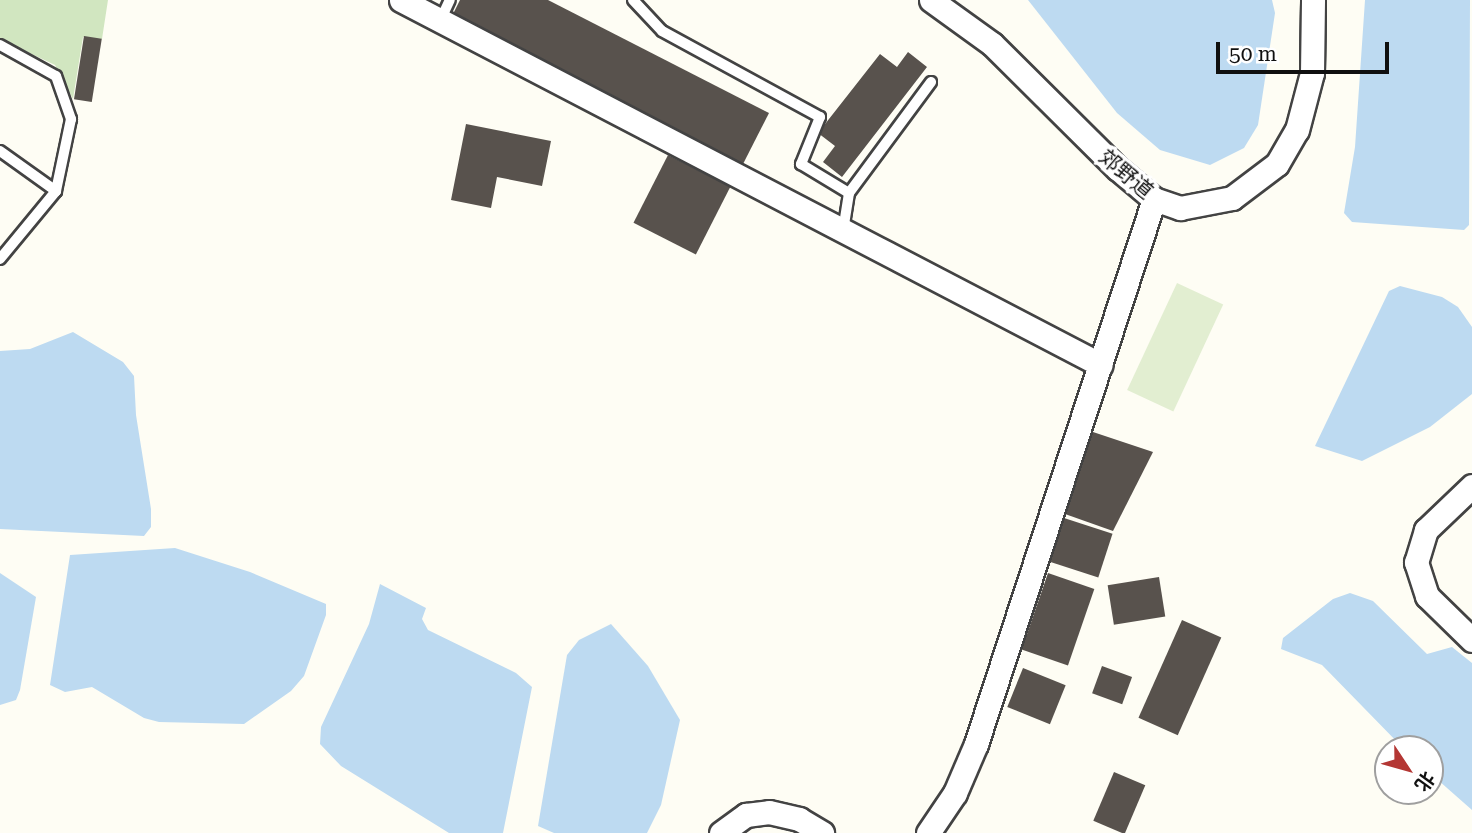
<!DOCTYPE html>
<html>
<head>
<meta charset="utf-8">
<style>
  body { margin:0 }
  #map { position:relative; width:1472px; height:833px; overflow:hidden; background:#fefdf4; font-family:"Roboto Serif","Noto Sans SC",serif }
  div>[style] { position:absolute }
  .green>* { inset:0; background:#d1e6c0 }
  .pitch>* { inset:0; background:#e2eed1; transform-origin:0 0 }
  .water>* { inset:0; background:#bddaf1 }
  .building>* { inset:0; background:#58524d; transform-origin:0 0 }
  .roads { filter:drop-shadow(2px 0 #434343) drop-shadow(-2px 0 #434343) drop-shadow(0 2px #434343) drop-shadow(0 -2px #434343) }
  .service>* { height:10px; margin:-5px; padding:0 5px; transform-origin:5px; border-radius:5px; background:#fff }
  .minor>* { height:23px; margin:-11.5px; padding:0 11.5px; transform-origin:11.5px; border-radius:11.5px; background:#fff }
  span { translate:-50% -50%; white-space:nowrap; text-align:center; line-height:1.15; -webkit-text-stroke:7px #fff; paint-order:stroke }
  .street-label { font-size:21px; color:#101010 }
  .north { position:absolute; left:1374px; top:735px; width:70px; height:70px; box-sizing:border-box; background:#fff; border:2px solid #9f9f9f; border-radius:50%; rotate:126deg; font-size:19px; font-weight:700; line-height:28px; text-align:center; color:#101010 }
  .north::after { content:''; display:block; margin:auto; width:24px; height:32px; background:#b43734; clip-path:polygon(50% 0,100% 100%,50% 72%,0 100%) }
  .scale { position:absolute; left:1216px; top:42px; width:173px; height:32px; box-sizing:border-box; border:4px solid #101010; border-top:0; padding-left:9px; font-size:21px; line-height:24px; white-space:nowrap; color:#101010; -webkit-text-stroke:5px #fff; paint-order:stroke }
</style>
</head>
<body>
<div id="map">
  <div class="green">
    <i style="clip-path:polygon(0 0,108px 0,102px 39px,83px 37px,73px 99px,55px 65px,0 39px)"></i>
  </div>
  <div class="pitch">
    <i style="left:1177px;top:283px;width:51px;height:118px;rotate:25deg"></i>
  </div>
  <div class="water">
    <i style="clip-path:polygon(1028px 0,1272px 0,1275px 13px,1258px 125px,1244px 148px,1210px 165px,1160px 150px,1117px 113px)"></i>
    <i style="clip-path:polygon(1365px 0,1470px 0,1469px 225px,1464px 230px,1352px 222px,1344px 213px,1355px 147px)"></i>
    <i style="clip-path:polygon(1400px 286px,1442px 297px,1458px 307px,1472px 327px,1472px 394px,1430px 427px,1362px 461px,1315px 446px,1389px 291px)"></i>
    <i style="clip-path:polygon(73px 332px,123px 362px,134px 376px,136px 415px,151px 509px,151px 527px,144px 536px,0 529px,0 351px,30px 349px)"></i>
    <i style="clip-path:polygon(175px 548px,250px 572px,326px 604px,326px 615px,304px 676px,291px 691px,244px 724px,159px 722px,144px 718px,92px 687px,65px 692px,50px 685px,70px 555px)"></i>
    <i style="clip-path:polygon(0 573px,36px 597px,20px 690px,16px 700px,0 705px)"></i>
    <i style="clip-path:polygon(380px 584px,426px 608px,422px 619px,428px 630px,516px 673px,532px 687px,503px 833px,449px 833px,341px 766px,320px 744px,321px 727px,369px 624px)"></i>
    <i style="clip-path:polygon(1350px 593px,1373px 601px,1427px 654px,1452px 647px,1472px 663px,1472px 810px,1430px 773px,1430px 749px,1404px 749px,1322px 665px,1281px 649px,1283px 638px,1333px 599px)"></i>
    <i style="clip-path:polygon(611px 624px,648px 666px,680px 720px,661px 805px,647px 833px,554px 833px,538px 826px,567px 655px,579px 640px)"></i>
  </div>
  <div class="building">
    <i style="clip-path:polygon(460px 0,548px 0,769px 113px,742px 166px,451px 18px)"></i>
    <i style="left:84px;top:36px;width:18px;height:64px;rotate:9deg"></i>
    <i style="clip-path:polygon(908px 52px,927px 67px,842px 177px,823px 162px,835px 146px,818px 133px,880px 54px,897px 67px)"></i>
    <i style="clip-path:polygon(466px 124px,551px 141px,542px 186px,497px 177px,491px 208px,451px 200px)"></i>
    <i style="left:668px;top:155px;width:70px;height:76px;rotate:27deg"></i>
    <i style="clip-path:polygon(1093px 432px,1153px 452px,1113px 531px,1065px 514px)"></i>
    <i style="left:1064px;top:518px;width:51px;height:46px;rotate:18deg"></i>
    <i style="left:1048px;top:573px;width:49px;height:81px;rotate:19deg"></i>
    <i style="left:1159px;top:577px;width:40px;height:52px;rotate:81deg"></i>
    <i style="left:1182px;top:620px;width:43px;height:107px;rotate:24deg"></i>
    <i style="left:1102px;top:666px;width:32px;height:29px;rotate:20deg"></i>
    <i style="left:1023px;top:668px;width:46px;height:42px;rotate:22deg"></i>
    <i style="left:1114px;top:772px;width:34px;height:53px;rotate:23deg"></i>
  </div>
  <div class="roads">
    <div class="service">
      <i style="left:633px;top:0;width:42px;rotate:46.9deg"></i>
      <i style="left:662px;top:31px;width:180px;rotate:28.6deg"></i>
      <i style="left:820px;top:117px;width:51px;rotate:112deg"></i>
      <i style="left:801px;top:164px;width:56px;rotate:31.1deg"></i>
      <i style="left:440px;top:21px;width:23px;rotate:-65deg"></i>
      <i style="left:0;top:45px;width:64px;rotate:29deg"></i>
      <i style="left:56px;top:76px;width:46px;rotate:70.8deg"></i>
      <i style="left:71px;top:119px;width:74px;rotate:101.8deg"></i>
      <i style="left:56px;top:191px;width:88px;rotate:129.5deg"></i>
      <i style="left:0;top:151px;width:69px;rotate:35.5deg"></i>
      <i style="left:843px;top:231px;width:38px;rotate:-81deg"></i>
      <i style="left:849px;top:193px;width:138px;rotate:-53.5deg"></i>
    </div>
    <div class="minor">
      <i style="left:401px;top:0;width:789px;rotate:27.54deg"></i>
      <i style="left:931px;top:0;width:75px;rotate:35.8deg"></i>
      <i style="left:992px;top:44px;width:177px;rotate:44.8deg"></i>
      <i style="left:1118px;top:169px;width:47px;rotate:39.8deg"></i>
      <i style="left:1154px;top:199px;width:28px;rotate:19deg"></i>
      <i style="left:1180px;top:208px;width:53px;rotate:-10.9deg"></i>
      <i style="left:1232px;top:198px;width:56px;rotate:-37.1deg"></i>
      <i style="left:1277px;top:164px;width:39px;rotate:-60deg"></i>
      <i style="left:1297px;top:130px;width:59px;rotate:-75.3deg"></i>
      <i style="left:1312px;top:73px;width:73px;rotate:-89.2deg"></i>
      <i style="left:1472px;top:486px;width:64px;rotate:136.3deg"></i>
      <i style="left:1426px;top:530px;width:34px;rotate:107deg"></i>
      <i style="left:1416px;top:562px;width:36px;rotate:72deg"></i>
      <i style="left:1427px;top:596px;width:63px;rotate:44.4deg"></i>
      <i style="left:721px;top:833px;width:31px;rotate:-36deg"></i>
      <i style="left:746px;top:815px;width:23px;rotate:-7deg"></i>
      <i style="left:769px;top:812px;width:31px;rotate:13deg"></i>
      <i style="left:799px;top:819px;width:27px;rotate:31deg"></i>
      <i style="left:928px;top:833px;width:48px;rotate:-56deg"></i>
      <i style="left:955px;top:793px;width:53px;rotate:-66.8deg"></i>
      <i style="left:976px;top:744px;width:573px;rotate:-71.91deg"></i>
    </div>
  </div>
  <div class="street-label">
    <span style="left:1126px;top:174px;rotate:40deg">郊野道</span>
  </div>
  <div class="north">北</div>
  <div class="scale">50 m</div>
</div>
</body>
</html>
